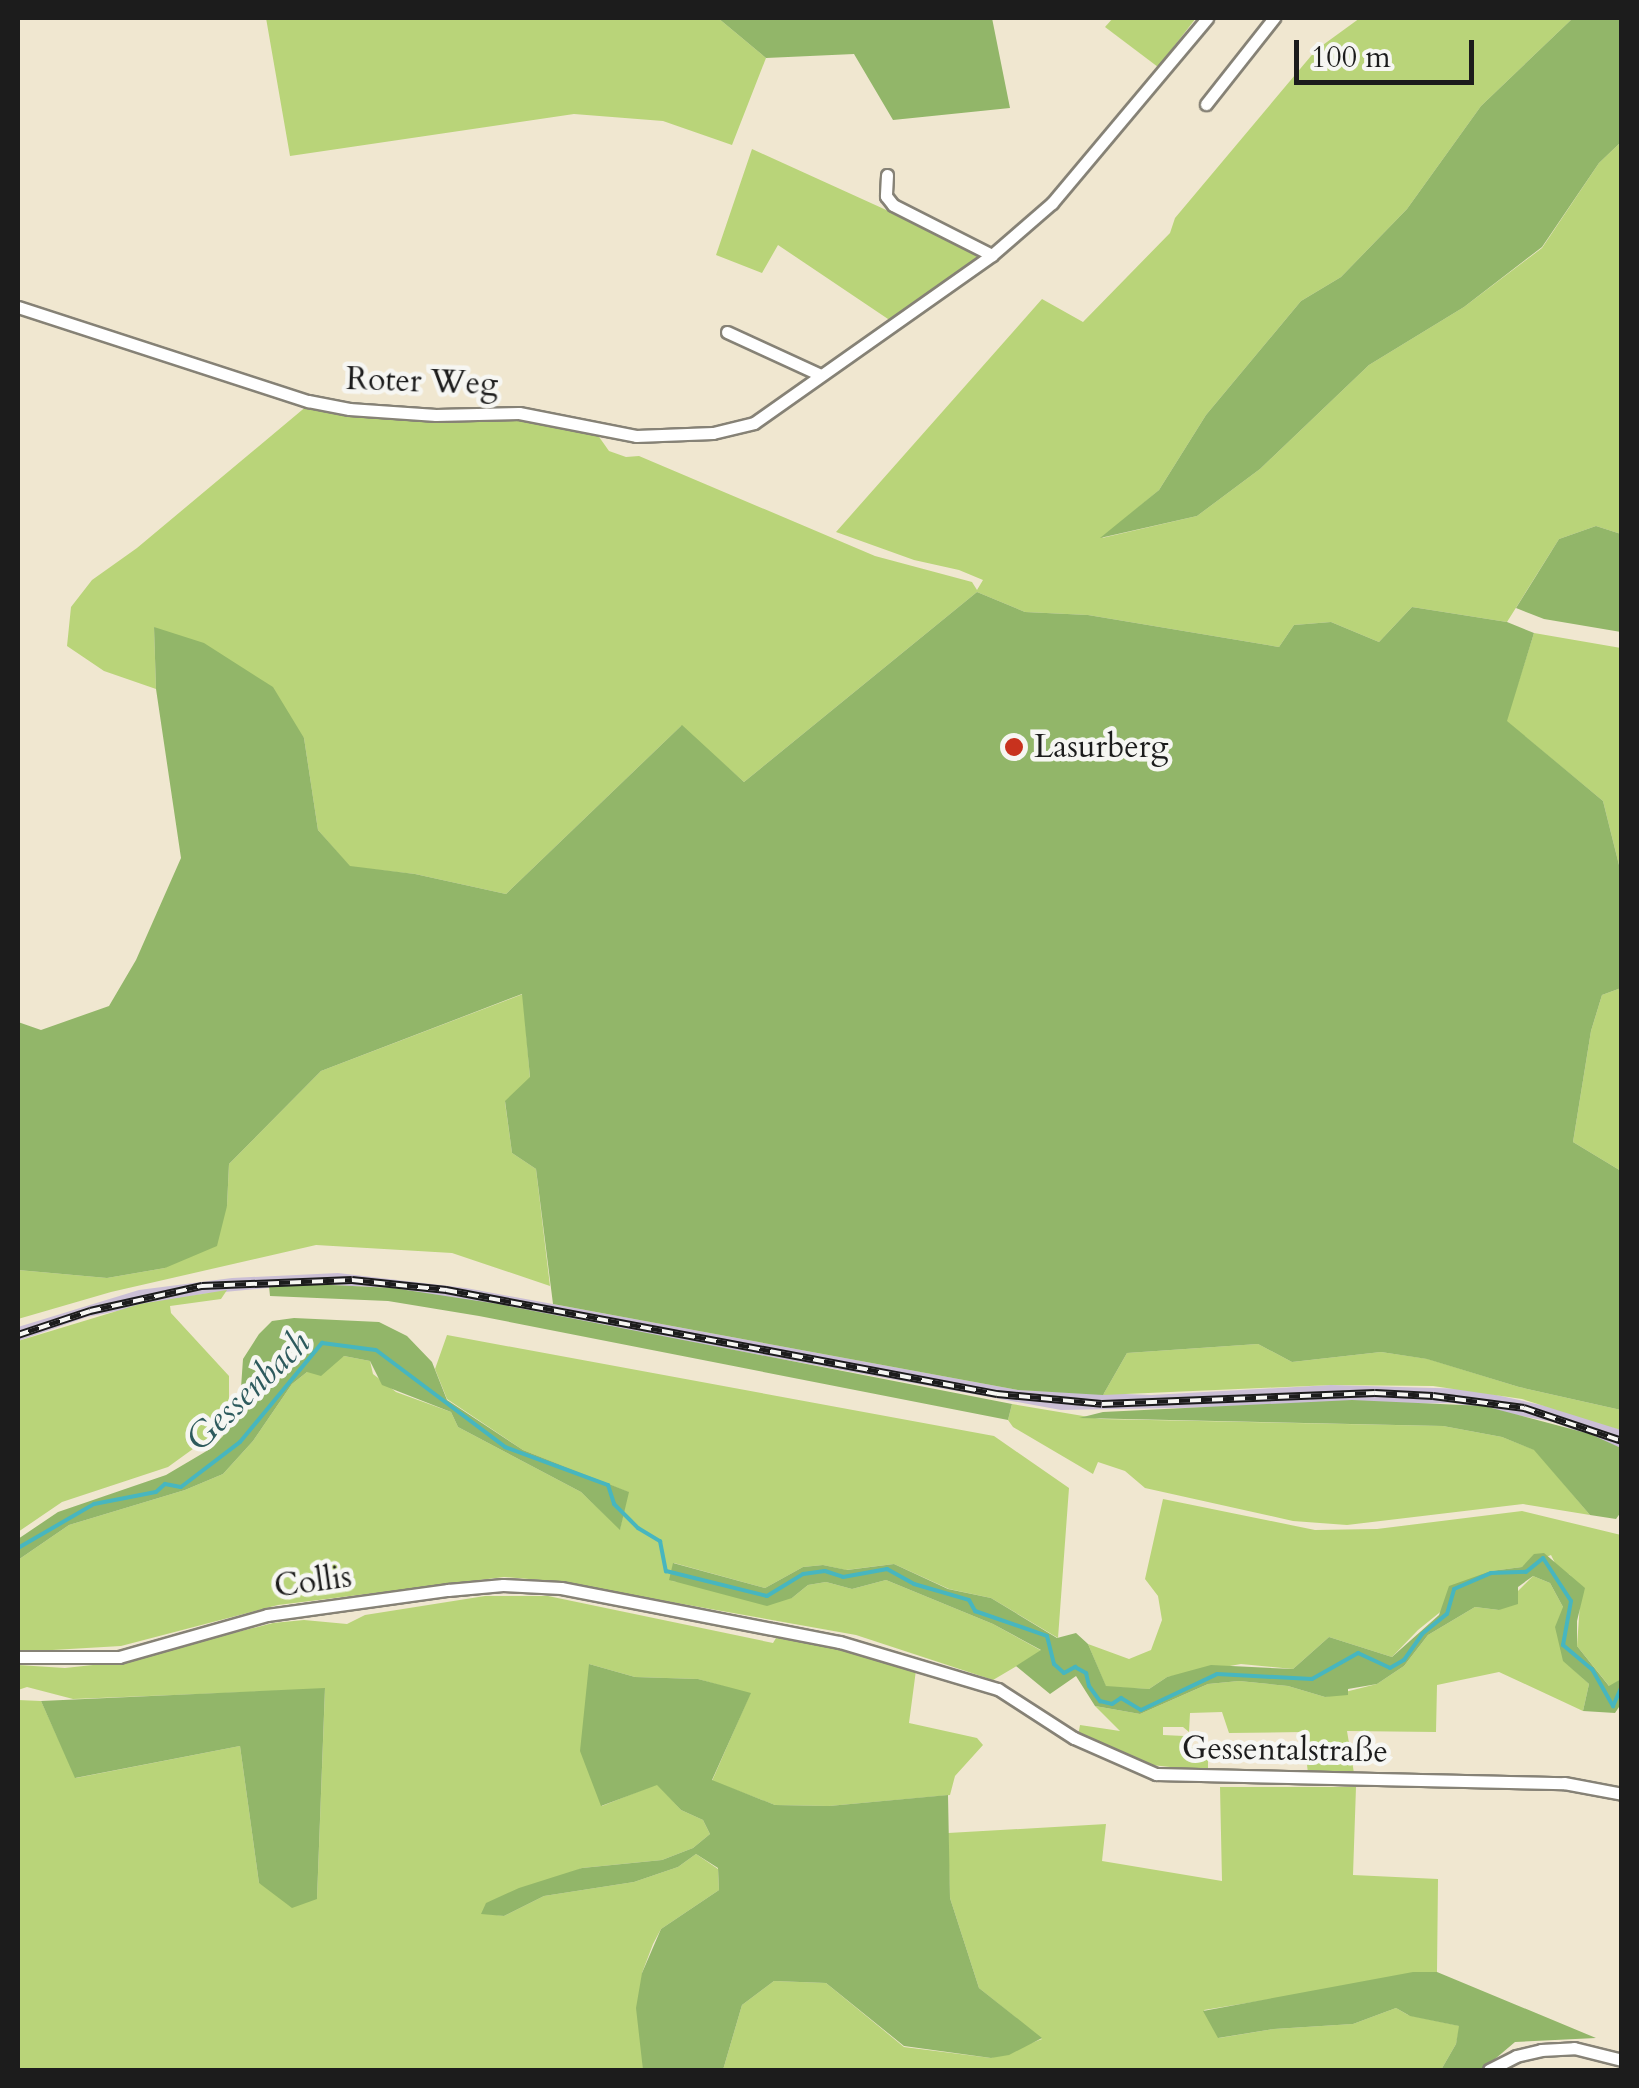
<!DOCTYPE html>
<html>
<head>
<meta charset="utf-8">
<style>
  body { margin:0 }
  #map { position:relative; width:1639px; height:2088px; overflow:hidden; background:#f0e7d0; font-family:Cardo,serif }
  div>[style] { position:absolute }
  .industrial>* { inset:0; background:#cbbfd5 }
  .green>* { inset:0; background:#b9d479 }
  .forest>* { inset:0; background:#92b669 }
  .stream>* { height:4px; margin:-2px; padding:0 2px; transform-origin:2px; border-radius:2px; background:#47b6bf }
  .roads { filter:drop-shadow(2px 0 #868276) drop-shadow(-2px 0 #868276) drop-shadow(0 2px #868276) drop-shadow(0 -2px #868276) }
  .minor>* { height:11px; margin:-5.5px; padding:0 5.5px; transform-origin:5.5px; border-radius:5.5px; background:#fff }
  .rail>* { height:8px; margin-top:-4px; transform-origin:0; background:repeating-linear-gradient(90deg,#f6f6f2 0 11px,#1c1c1c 0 22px); box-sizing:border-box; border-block:2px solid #1c1c1c }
  .dots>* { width:28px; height:28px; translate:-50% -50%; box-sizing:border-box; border:5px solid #f6f6f2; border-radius:50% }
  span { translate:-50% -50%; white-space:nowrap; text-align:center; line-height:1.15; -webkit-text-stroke:9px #f6f6f2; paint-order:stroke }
  .street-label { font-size:32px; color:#1c1c1c }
  .poi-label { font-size:32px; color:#1c1c1c }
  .left { translate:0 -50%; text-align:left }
  .water-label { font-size:35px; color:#2d5a5d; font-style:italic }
  .frame { position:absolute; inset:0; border:20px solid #1c1c1c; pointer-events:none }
  .scale { position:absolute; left:1294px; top:40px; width:180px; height:45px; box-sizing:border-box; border:5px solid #1c1c1c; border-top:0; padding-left:12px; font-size:30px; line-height:35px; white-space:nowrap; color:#1c1c1c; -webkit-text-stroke:8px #f6f6f2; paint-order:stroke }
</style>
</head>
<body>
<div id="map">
  <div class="industrial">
    <i style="clip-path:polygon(338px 1273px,466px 1288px,1018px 1390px,1151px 1395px,1331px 1385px,1469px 1389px,1573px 1412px,1621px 1430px,1621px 1448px,1553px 1422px,1453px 1403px,1061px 1410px,393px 1288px,311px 1284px,203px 1294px,87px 1317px,18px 1341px,18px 1327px,139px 1290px,232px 1278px)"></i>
  </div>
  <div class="green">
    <i style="clip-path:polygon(266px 18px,718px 18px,766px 58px,732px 145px,663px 121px,574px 114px,290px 156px)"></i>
    <i style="clip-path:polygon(1113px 18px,1196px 18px,1158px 67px,1105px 27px)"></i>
    <i style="clip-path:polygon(1360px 18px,1573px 18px,1481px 106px,1407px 209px,1341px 277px,1301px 301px,1206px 415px,1159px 490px,1102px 538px,1197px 516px,1260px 469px,1369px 365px,1464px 307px,1542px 248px,1599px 163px,1621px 142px,1621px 534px,1596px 526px,1559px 539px,1507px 622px,1412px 607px,1379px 642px,1331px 622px,1294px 625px,1279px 647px,1088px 615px,1025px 612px,977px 592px,744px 782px,681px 726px,506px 894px,415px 874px,350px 867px,318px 830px,304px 738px,154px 627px,156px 689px,104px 671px,67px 646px,71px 607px,92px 580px,137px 548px,308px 405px,376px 418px,520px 416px,597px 434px,609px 451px,626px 457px,639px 456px,875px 556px,972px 582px,977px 590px,983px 580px,959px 570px,914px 560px,836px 532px,1042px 299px,1083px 322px,1170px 233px,1175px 218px,1316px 50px)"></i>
    <i style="clip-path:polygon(752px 149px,983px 254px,891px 321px,778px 245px,762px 273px,716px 255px)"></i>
    <i style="clip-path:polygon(1534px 633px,1621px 648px,1621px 873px,1603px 801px,1506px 721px)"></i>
    <i style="clip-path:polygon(1621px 988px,1621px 1171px,1573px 1142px,1591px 1031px,1602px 995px)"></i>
    <i style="clip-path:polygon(523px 994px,530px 1078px,505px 1102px,512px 1153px,536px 1169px,550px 1286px,452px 1253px,316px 1245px,111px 1292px,18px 1319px,18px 1270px,107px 1278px,165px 1268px,227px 1206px,229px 1164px,321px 1071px)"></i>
    <i style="clip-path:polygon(227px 1290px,221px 1299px,170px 1306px,171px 1313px,229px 1376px,229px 1406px,215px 1433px,168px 1467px,62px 1502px,18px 1532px,18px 1341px,140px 1304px)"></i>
    <i style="clip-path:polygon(447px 1335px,994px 1436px,1069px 1488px,1058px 1638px,991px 1598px,949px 1589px,894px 1564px,846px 1570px,823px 1565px,803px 1567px,765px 1588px,674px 1563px,672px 1581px,792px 1598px,808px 1585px,826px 1582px,852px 1589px,886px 1580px,993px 1624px,1042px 1651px,993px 1680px,856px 1635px,553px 1581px,504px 1577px,278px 1605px,121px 1646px,18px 1652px,18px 1560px,69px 1525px,185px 1490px,223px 1474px,253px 1441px,292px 1384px,307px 1372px,344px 1356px,370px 1361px,373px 1374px,396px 1392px,451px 1412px,458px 1427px,581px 1492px,620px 1529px,628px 1492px,523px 1450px,447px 1399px,435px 1369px)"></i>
    <i style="clip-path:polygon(1258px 1344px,1292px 1362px,1381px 1352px,1428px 1359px,1519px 1387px,1621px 1410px,1621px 1430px,1522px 1399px,1433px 1386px,1331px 1385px,1103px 1395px,1127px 1353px)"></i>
    <i style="clip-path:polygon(1012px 1404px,1101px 1419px,1443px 1426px,1502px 1437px,1535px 1450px,1590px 1515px,1523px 1504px,1347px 1525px,1293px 1521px,1145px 1488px,1125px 1471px,1098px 1462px,1093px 1474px,1013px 1427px,1008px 1420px)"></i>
    <i style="clip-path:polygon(1163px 1499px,1315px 1530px,1377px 1529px,1522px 1511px,1621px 1535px,1621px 1679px,1610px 1687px,1577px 1646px,1580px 1603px,1570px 1575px,1558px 1569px,1551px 1555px,1522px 1567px,1491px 1571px,1418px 1630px,1392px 1657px,1329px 1637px,1293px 1669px,1241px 1664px,1167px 1677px,1149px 1689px,1106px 1687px,1088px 1644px,1129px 1659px,1151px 1650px,1162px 1620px,1158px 1596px,1145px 1579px)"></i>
    <i style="clip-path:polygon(1533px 1576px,1550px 1583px,1563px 1607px,1563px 1660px,1589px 1684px,1583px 1711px,1499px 1672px,1437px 1685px,1436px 1732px,1347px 1731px,1354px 1773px,1308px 1773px,1303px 1732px,1229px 1733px,1222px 1712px,1190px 1713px,1189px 1732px,1183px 1727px,1163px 1727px,1163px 1735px,1184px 1736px,1186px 1747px,1208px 1748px,1208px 1771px,1142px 1764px,1078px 1736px,1080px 1725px,1120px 1731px,1095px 1706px,1140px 1714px,1208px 1684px,1239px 1681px,1288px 1686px,1325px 1697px,1377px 1684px,1404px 1666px,1428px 1635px,1475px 1607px,1499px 1610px)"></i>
    <i style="clip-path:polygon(485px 1596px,548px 1596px,773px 1643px,776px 1638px,841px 1649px,916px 1670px,909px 1723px,977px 1738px,983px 1745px,955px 1776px,950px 1795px,829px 1806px,775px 1805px,712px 1781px,750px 1694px,698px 1679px,635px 1677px,589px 1664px,602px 1806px,657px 1784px,681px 1810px,703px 1820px,710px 1834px,693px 1848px,662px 1860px,582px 1868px,482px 1913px,504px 1916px,544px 1896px,634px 1882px,678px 1867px,696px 1854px,718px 1869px,719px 1890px,661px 1929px,653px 1944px,642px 1973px,643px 2070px,18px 2070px,18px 1700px,41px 1701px,76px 1778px,240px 1746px,259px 1883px,317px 1899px,325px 1689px,73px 1699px,27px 1687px,18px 1690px,18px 1665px,65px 1668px,121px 1662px,273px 1623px,304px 1620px,347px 1624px,365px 1615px)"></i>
    <i style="clip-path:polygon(1220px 1787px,1356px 1787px,1353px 1875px,1438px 1879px,1437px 1972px,1204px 2010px,1219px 2038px,1274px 2029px,1353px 2024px,1396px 2008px,1408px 2015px,1460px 2026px,1456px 2044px,1441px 2070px,723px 2070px,742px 2005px,774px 1981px,826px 1983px,904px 2047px,991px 2058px,1042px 2039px,979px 1988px,950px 1898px,948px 1833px,1106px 1824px,1102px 1861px,1222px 1881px)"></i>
  </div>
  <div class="forest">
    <i style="clip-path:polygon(718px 18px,992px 18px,1010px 108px,893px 120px,854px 54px,766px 58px)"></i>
    <i style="clip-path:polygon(1573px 18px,1621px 18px,1621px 142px,1599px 163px,1542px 247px,1464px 307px,1369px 365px,1260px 469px,1197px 516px,1100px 538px,1159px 490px,1206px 415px,1301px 301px,1341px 277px,1407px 209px,1481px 106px)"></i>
    <i style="clip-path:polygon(1596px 526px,1621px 534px,1621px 632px,1544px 619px,1516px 608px,1559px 539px)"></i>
    <i style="clip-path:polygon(977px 592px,1025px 612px,1088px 615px,1279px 647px,1294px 625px,1331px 622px,1379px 642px,1412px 607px,1507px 622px,1534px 633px,1507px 721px,1603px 801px,1621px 873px,1621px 988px,1602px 995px,1591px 1031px,1573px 1142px,1621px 1171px,1621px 1410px,1519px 1387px,1427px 1359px,1381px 1352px,1292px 1362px,1258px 1344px,1127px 1353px,1103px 1395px,1018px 1390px,553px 1304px,536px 1169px,512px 1153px,505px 1101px,530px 1077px,522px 994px,321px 1071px,229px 1164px,227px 1206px,217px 1246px,165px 1268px,107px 1278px,18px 1270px,18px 1022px,41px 1030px,109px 1006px,136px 960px,181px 858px,156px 689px,154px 627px,204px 643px,273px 687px,304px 738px,318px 830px,350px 866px,415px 874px,506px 894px,682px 725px,744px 782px)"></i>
    <i style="clip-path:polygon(311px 1284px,393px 1288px,498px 1304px,1012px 1404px,1008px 1420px,479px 1316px,388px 1301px,270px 1296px,269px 1286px)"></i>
    <i style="clip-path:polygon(294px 1318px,379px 1322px,407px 1336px,432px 1362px,447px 1400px,523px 1450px,629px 1492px,620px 1530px,581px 1492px,458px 1427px,451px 1412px,382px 1385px,370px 1361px,344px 1356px,321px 1376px,307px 1372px,292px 1384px,253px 1441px,223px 1474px,185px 1490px,69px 1525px,18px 1560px,18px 1539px,58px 1512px,166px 1475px,210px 1449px,223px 1436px,240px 1402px,243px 1359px,259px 1334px,272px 1321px)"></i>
    <i style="clip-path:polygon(1352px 1400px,1484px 1406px,1590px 1434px,1621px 1448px,1621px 1512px,1616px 1519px,1590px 1515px,1534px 1450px,1502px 1437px,1443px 1426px,1079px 1418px,1103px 1412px)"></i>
    <i style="clip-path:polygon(1544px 1553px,1585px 1588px,1577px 1621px,1577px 1646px,1609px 1686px,1621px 1679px,1621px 1704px,1615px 1713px,1583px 1711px,1589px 1684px,1563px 1661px,1555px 1627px,1563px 1607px,1550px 1583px,1533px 1576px,1518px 1587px,1518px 1604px,1499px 1610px,1475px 1607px,1428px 1635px,1404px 1666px,1377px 1684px,1348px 1689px,1348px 1695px,1325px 1697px,1288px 1686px,1239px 1681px,1208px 1684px,1140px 1714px,1095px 1706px,1076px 1676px,1050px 1694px,1016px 1666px,1041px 1650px,993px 1624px,886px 1580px,852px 1589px,826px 1582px,808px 1585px,792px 1598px,767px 1606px,669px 1580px,673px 1563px,765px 1588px,803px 1567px,823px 1565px,847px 1570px,894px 1564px,948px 1589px,991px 1598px,1057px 1638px,1076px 1633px,1088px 1644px,1106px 1686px,1149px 1689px,1167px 1677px,1211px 1665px,1293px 1669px,1329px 1637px,1392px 1657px,1439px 1615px,1449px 1586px,1491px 1571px,1522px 1567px,1534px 1554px)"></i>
    <i style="clip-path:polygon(589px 1664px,635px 1677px,698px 1679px,751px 1693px,712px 1780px,775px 1805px,829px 1806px,948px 1795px,950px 1898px,979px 1988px,1042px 2038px,1009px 2055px,991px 2058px,904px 2046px,826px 1983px,774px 1981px,742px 2005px,723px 2070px,643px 2070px,636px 2008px,642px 1973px,661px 1929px,719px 1890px,718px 1868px,696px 1854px,678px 1867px,634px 1882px,544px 1896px,504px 1916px,481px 1914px,486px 1903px,519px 1888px,582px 1868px,662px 1860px,693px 1848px,710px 1834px,703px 1820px,681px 1810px,657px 1785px,601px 1806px,580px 1751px)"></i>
    <i style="clip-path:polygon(325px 1688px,317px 1899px,292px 1908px,259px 1883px,240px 1746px,75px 1778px,41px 1701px)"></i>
    <i style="clip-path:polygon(1413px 1972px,1437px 1972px,1596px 2038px,1515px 2042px,1482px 2070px,1441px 2070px,1456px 2044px,1459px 2026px,1410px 2016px,1396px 2008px,1353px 2024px,1274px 2029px,1218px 2038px,1203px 2011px)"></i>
  </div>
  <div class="stream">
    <i style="left:18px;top:1548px;width:88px;rotate:-30.1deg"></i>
    <i style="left:94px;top:1504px;width:63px;rotate:-11deg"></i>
    <i style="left:156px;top:1492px;width:12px;rotate:-42deg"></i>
    <i style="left:165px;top:1484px;width:16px;rotate:11deg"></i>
    <i style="left:181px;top:1487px;width:74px;rotate:-37.3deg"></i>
    <i style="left:240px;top:1442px;width:129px;rotate:-50.4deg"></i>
    <i style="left:322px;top:1343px;width:54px;rotate:7.4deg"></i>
    <i style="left:376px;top:1350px;width:161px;rotate:36.9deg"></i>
    <i style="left:505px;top:1447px;width:110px;rotate:20.3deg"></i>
    <i style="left:608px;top:1485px;width:20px;rotate:72deg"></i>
    <i style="left:614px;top:1504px;width:34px;rotate:45deg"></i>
    <i style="left:638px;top:1528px;width:26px;rotate:31deg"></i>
    <i style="left:660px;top:1541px;width:31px;rotate:79deg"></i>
    <i style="left:666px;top:1571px;width:104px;rotate:13.9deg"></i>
    <i style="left:767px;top:1596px;width:42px;rotate:-31.4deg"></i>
    <i style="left:803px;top:1574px;width:22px;rotate:-8deg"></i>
    <i style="left:825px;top:1571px;width:19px;rotate:18deg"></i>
    <i style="left:843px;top:1577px;width:45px;rotate:-10.3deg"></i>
    <i style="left:887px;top:1569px;width:31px;rotate:29deg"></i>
    <i style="left:914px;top:1584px;width:57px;rotate:16.2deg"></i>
    <i style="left:969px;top:1600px;width:13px;rotate:61deg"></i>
    <i style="left:975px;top:1611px;width:76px;rotate:19.1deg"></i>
    <i style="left:1047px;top:1636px;width:29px;rotate:76deg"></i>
    <i style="left:1054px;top:1664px;width:13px;rotate:42deg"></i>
    <i style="left:1064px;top:1673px;width:13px;rotate:-29deg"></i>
    <i style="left:1075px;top:1667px;width:13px;rotate:29deg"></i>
    <i style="left:1086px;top:1673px;width:13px;rotate:77deg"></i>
    <i style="left:1089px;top:1686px;width:19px;rotate:54deg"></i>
    <i style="left:1100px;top:1701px;width:12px;rotate:14deg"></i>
    <i style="left:1112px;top:1704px;width:11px;rotate:-34deg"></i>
    <i style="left:1121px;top:1698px;width:23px;rotate:31deg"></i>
    <i style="left:1141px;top:1710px;width:84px;rotate:-25.3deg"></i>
    <i style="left:1217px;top:1674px;width:95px;rotate:3deg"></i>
    <i style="left:1312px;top:1679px;width:53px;rotate:-29.5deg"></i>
    <i style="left:1358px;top:1653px;width:35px;rotate:25deg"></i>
    <i style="left:1390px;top:1668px;width:16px;rotate:-30deg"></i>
    <i style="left:1404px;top:1660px;width:32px;rotate:-55deg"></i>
    <i style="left:1422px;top:1634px;width:32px;rotate:-39deg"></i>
    <i style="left:1447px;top:1614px;width:26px;rotate:-74deg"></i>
    <i style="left:1454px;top:1589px;width:40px;rotate:-23.4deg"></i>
    <i style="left:1491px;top:1573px;width:35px;rotate:-2deg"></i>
    <i style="left:1526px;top:1572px;width:22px;rotate:-39deg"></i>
    <i style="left:1543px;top:1558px;width:51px;rotate:56.9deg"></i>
    <i style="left:1571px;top:1601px;width:45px;rotate:100.3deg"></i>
    <i style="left:1563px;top:1645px;width:38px;rotate:40deg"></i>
    <i style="left:1592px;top:1669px;width:43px;rotate:60.4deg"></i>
    <i style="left:1613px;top:1706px;width:22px;rotate:-66deg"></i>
  </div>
  <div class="roads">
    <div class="minor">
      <i style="left:1206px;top:104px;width:110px;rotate:-51.7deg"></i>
      <i style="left:887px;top:175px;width:21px;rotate:93deg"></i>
      <i style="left:886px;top:196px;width:11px;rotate:52deg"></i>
      <i style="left:893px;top:205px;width:111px;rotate:26.8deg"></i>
      <i style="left:18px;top:307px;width:305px;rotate:18deg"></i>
      <i style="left:308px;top:401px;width:42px;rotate:11deg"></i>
      <i style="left:349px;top:409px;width:87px;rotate:3.9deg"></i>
      <i style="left:436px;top:415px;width:83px;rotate:-1.4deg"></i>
      <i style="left:519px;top:413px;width:119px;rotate:11.1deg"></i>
      <i style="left:636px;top:436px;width:77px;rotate:-2.2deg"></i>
      <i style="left:713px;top:433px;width:42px;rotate:-13.7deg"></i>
      <i style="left:754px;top:423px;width:291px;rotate:-35.2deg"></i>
      <i style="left:992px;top:255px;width:79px;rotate:-40.9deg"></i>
      <i style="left:1052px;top:203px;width:241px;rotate:-50deg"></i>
      <i style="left:727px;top:332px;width:103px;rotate:24.6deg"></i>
      <i style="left:18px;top:1657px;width:101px"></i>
      <i style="left:119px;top:1657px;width:154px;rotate:-15.8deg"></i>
      <i style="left:267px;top:1615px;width:183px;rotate:-7.9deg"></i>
      <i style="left:448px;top:1590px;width:55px;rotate:-5.2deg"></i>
      <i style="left:503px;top:1585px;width:58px;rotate:3deg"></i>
      <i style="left:561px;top:1588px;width:284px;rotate:11deg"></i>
      <i style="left:840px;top:1642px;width:165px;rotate:16.6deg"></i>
      <i style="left:998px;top:1689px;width:90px;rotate:32.8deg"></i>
      <i style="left:1074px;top:1738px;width:90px;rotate:23.7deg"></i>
      <i style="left:1156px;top:1774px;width:408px;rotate:1.3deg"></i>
      <i style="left:1564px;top:1783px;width:59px;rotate:10.7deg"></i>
      <i style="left:1489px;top:2070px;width:30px;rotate:-27deg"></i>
      <i style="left:1516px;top:2056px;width:26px;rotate:-13deg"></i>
      <i style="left:1541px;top:2050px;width:33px;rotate:-3deg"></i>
      <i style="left:1574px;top:2048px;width:49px;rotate:14deg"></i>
    </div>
  </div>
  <div class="rail">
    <i style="left:18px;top:1335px;width:76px;rotate:-18.4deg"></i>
    <i style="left:90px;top:1311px;width:115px;rotate:-12.6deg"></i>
    <i style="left:202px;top:1286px;width:150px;rotate:-2.3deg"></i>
    <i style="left:352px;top:1280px;width:95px;rotate:6.1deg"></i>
    <i style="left:446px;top:1290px;width:561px;rotate:10.69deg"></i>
    <i style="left:997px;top:1394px;width:105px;rotate:5.4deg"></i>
    <i style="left:1102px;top:1404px;width:273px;rotate:-2.3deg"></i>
    <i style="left:1375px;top:1393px;width:58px;rotate:3deg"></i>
    <i style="left:1433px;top:1396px;width:92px;rotate:7.5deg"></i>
    <i style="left:1524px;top:1408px;width:103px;rotate:18.6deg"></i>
  </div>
  <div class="dots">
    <i style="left:1014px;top:747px;background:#c8321e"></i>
  </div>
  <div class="street-label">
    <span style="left:422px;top:382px;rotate:2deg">Roter Weg</span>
    <span style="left:313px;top:1582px;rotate:-8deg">Collis</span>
    <span style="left:1285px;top:1750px;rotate:1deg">Gessentalstraße</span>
  </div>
  <div class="poi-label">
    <span class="left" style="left:1034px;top:747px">Lasurberg</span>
  </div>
  <div class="water-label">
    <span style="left:248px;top:1391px;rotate:-44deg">Gessenbach</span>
  </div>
  <div class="frame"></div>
  <div class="scale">100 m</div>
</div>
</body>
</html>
